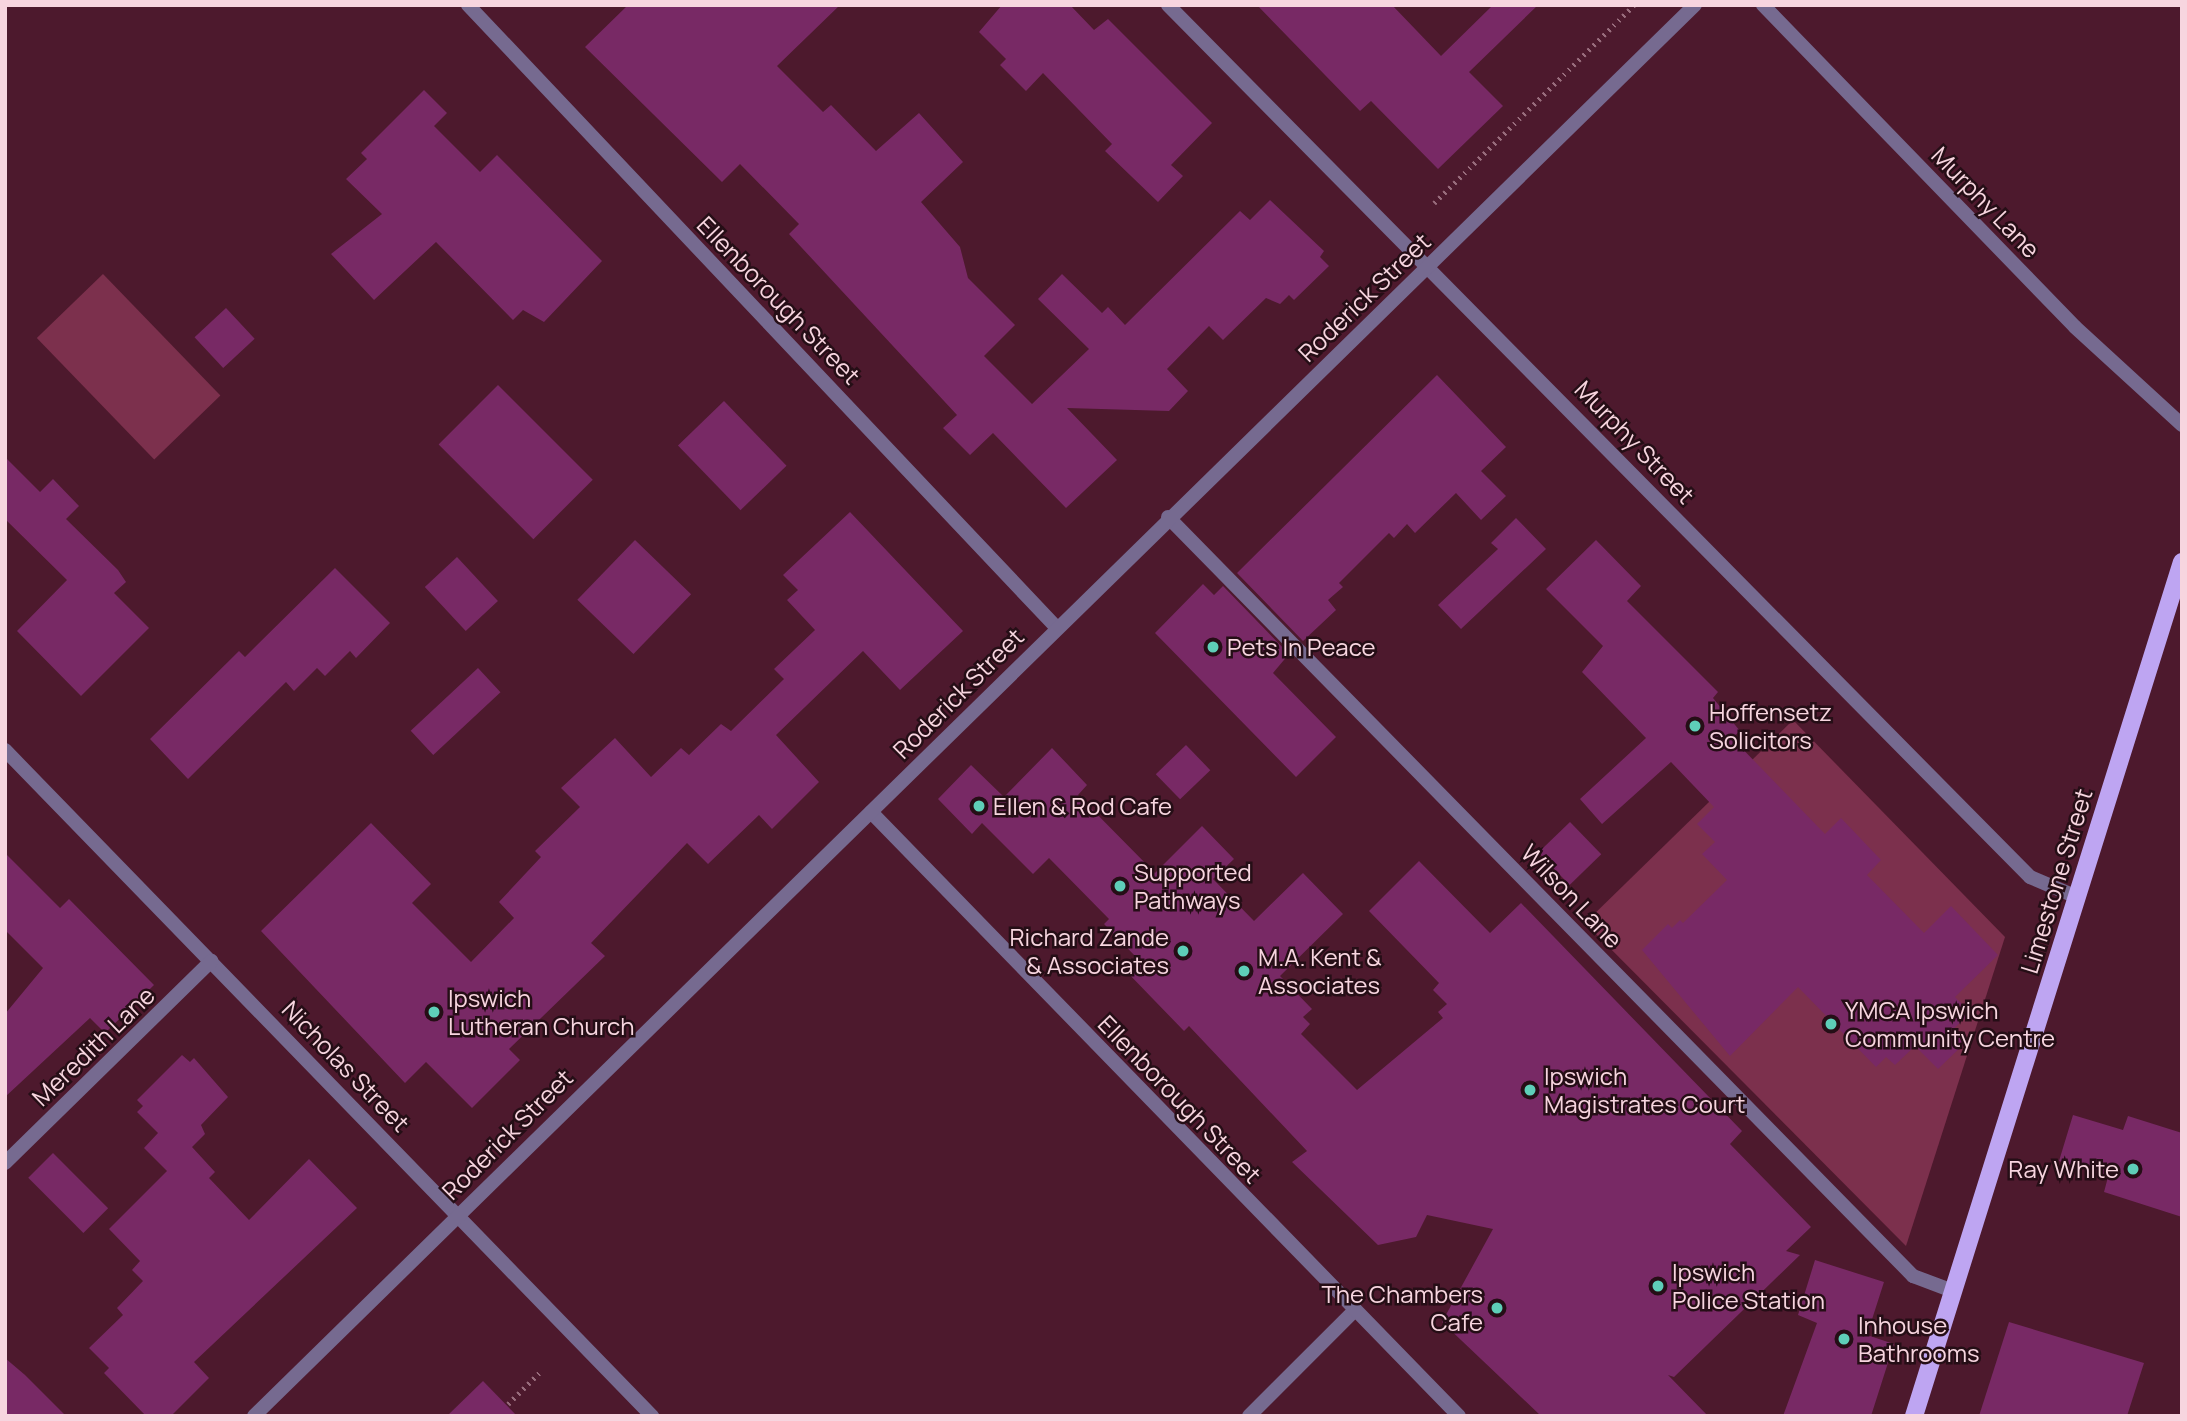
<!DOCTYPE html>
<html>
<head>
<meta charset="utf-8">
<style>
  body { margin:0 }
  #map { position:relative; width:2187px; height:1421px; overflow:hidden; background:#4d192d; font-family:Manrope,sans-serif }
  div>[style] { position:absolute }
  .green>* { inset:0; background:#7c304d; transform-origin:0 0 }
  .building>* { inset:0; background:#782965; transform-origin:0 0 }
  .path>* { height:4.5px; margin-top:-2.25px; transform-origin:0; background:repeating-linear-gradient(90deg,#986c7c 0 2px,transparent 0 7px) }
  .minor>* { height:14px; margin:-7px; padding:0 7px; transform-origin:7px; border-radius:7px; background:#766a90 }
  .tertiary>* { height:14px; margin:-7px; padding:0 7px; transform-origin:7px; border-radius:7px; background:#766a90 }
  .primary>* { height:18px; margin:-9px; padding:0 9px; transform-origin:9px; border-radius:9px; background:#bea5f2 }
  .dots>* { width:19px; height:19px; translate:-50% -50%; box-sizing:border-box; border:4px solid #250e16; border-radius:50% }
  span { translate:-50% -50%; white-space:nowrap; text-align:center; line-height:1.15; -webkit-text-stroke:5px #250e16; paint-order:stroke }
  .street-label { font-size:24px; color:#f7d5df }
  .poi-label { font-size:24px; color:#f7d5df }
  .left { translate:0 -50%; text-align:left }
  .right { translate:-100% -50%; text-align:right }
  .frame { position:absolute; inset:0; border:7px solid #f7d5df; pointer-events:none }
</style>
</head>
<body>
<div id="map">
  <div class="green">
    <i style="left:103px;top:274px;width:169px;height:92px;rotate:46deg"></i>
    <i style="clip-path:polygon(1793px 720px,2005px 937px,1906px 1246px,1585px 923px)"></i>
  </div>
  <div class="building">
    <i style="clip-path:polygon(628px 5px,840px 5px,777px 66px,823px 112px,831px 105px,876px 151px,919px 113px,963px 162px,921px 202px,960px 247px,968px 278px,1015px 325px,984px 356px,1032px 404px,1089px 349px,1038px 299px,1062px 274px,1102px 313px,1108px 307px,1125px 325px,1240px 211px,1250px 220px,1270px 200px,1324px 251px,1320px 257px,1329px 266px,1294px 300px,1289px 295px,1280px 304px,1266px 298px,1223px 340px,1209px 326px,1167px 369px,1188px 391px,1169px 411px,1067px 408px,1117px 460px,1066px 508px,993px 433px,970px 455px,943px 428px,957px 415px,789px 234px,799px 224px,740px 164px,722px 182px,585px 47px)"></i>
    <i style="clip-path:polygon(1002px 5px,1070px 5px,1094px 30px,1108px 19px,1212px 123px,1171px 165px,1183px 176px,1158px 202px,1105px 151px,1112px 144px,1043px 73px,1026px 91px,1000px 65px,1006px 59px,979px 32px)"></i>
    <i style="clip-path:polygon(1257px 5px,1392px 5px,1441px 56px,1493px 5px,1538px 5px,1469px 72px,1503px 106px,1438px 169px,1371px 101px,1360px 111px)"></i>
    <i style="clip-path:polygon(424px 90px,447px 113px,434px 126px,480px 172px,497px 155px,602px 261px,544px 322px,523px 310px,513px 320px,436px 242px,374px 300px,331px 254px,382px 214px,346px 179px,367px 159px,361px 153px)"></i>
    <i style="left:226px;top:308px;width:42px;height:43px;rotate:47deg"></i>
    <i style="clip-path:polygon(1437px 375px,1506px 447px,1481px 471px,1506px 496px,1481px 520px,1456px 493px,1415px 533px,1407px 524px,1394px 538px,1389px 533px,1339px 583px,1343px 587px,1328px 600px,1336px 610px,1303px 641px,1237px 573px)"></i>
    <i style="left:498px;top:385px;width:134px;height:84px;rotate:45deg"></i>
    <i style="left:724px;top:401px;width:90px;height:64px;rotate:46deg"></i>
    <i style="clip-path:polygon(5px 457px,40px 492px,53px 479px,79px 506px,66px 519px,118px 570px,126px 582px,114px 593px,149px 628px,81px 696px,17px 631px,67px 580px,5px 519px)"></i>
    <i style="clip-path:polygon(850px 512px,963px 631px,900px 690px,863px 651px,776px 735px,819px 782px,772px 829px,759px 815px,708px 864px,687px 843px,591px 943px,605px 956px,509px 1049px,520px 1060px,472px 1108px,426px 1062px,405px 1083px,261px 931px,371px 823px,431px 884px,412px 903px,471px 962px,514px 918px,499px 902px,541px 857px,535px 851px,580px 807px,561px 788px,615px 738px,651px 777px,681px 748px,689px 755px,721px 724px,731px 731px,784px 679px,774px 669px,815px 630px,787px 600px,798px 590px,783px 575px)"></i>
    <i style="clip-path:polygon(1516px 518px,1546px 549px,1461px 629px,1438px 605px,1498px 549px,1491px 543px)"></i>
    <i style="left:635px;top:540px;width:78px;height:83px;rotate:44deg"></i>
    <i style="clip-path:polygon(1596px 540px,1641px 586px,1627px 601px,1718px 692px,1713px 698px,1740px 731px,1732px 738px,1825px 834px,1841px 818px,1881px 860px,1867px 875px,1924px 933px,1951px 906px,1998px 955px,1955px 997px,1971px 1013px,1952px 1030px,1965px 1043px,1938px 1069px,1915px 1046px,1895px 1065px,1886px 1057px,1876px 1067px,1798px 987px,1730px 1056px,1642px 950px,1668px 924px,1672px 928px,1680px 920px,1683px 923px,1727px 880px,1702px 854px,1715px 842px,1697px 824px,1714px 807px,1671px 762px,1602px 824px,1580px 799px,1646px 738px,1582px 672px,1603px 646px,1546px 589px)"></i>
    <i style="left:457px;top:557px;width:60px;height:44px;rotate:47deg"></i>
    <i style="clip-path:polygon(335px 568px,390px 623px,356px 658px,350px 651px,325px 676px,317px 668px,294px 691px,286px 682px,188px 779px,150px 739px,239px 651px,245px 657px)"></i>
    <i style="clip-path:polygon(1203px 584px,1214px 595px,1223px 586px,1289px 654px,1273px 673px,1336px 737px,1296px 777px,1155px 633px)"></i>
    <i style="left:478px;top:668px;width:33px;height:92px;rotate:47deg"></i>
    <i style="left:1186px;top:745px;width:35px;height:42px;rotate:46deg"></i>
    <i style="clip-path:polygon(1052px 748px,1087px 785px,1078px 795px,1155px 873px,1202px 826px,1234px 859px,1213px 879px,1254px 921px,1303px 873px,1343px 914px,1280px 976px,1312px 1009px,1303px 1017px,1310px 1024px,1301px 1034px,1357px 1090px,1443px 1018px,1438px 1012px,1447px 1004px,1433px 990px,1439px 983px,1369px 911px,1419px 861px,1490px 933px,1521px 903px,1742px 1131px,1730px 1144px,1811px 1227px,1786px 1251px,1800px 1255px,1674px 1377px,1668px 1375px,1708px 1416px,1541px 1416px,1442px 1322px,1493px 1229px,1427px 1215px,1416px 1237px,1378px 1245px,1292px 1162px,1307px 1151px,1189px 1026px,1184px 1031px,1124px 969px,1136px 957px,1104px 924px,1109px 919px,1049px 858px,1033px 874px,982px 823px,972px 834px,938px 799px,971px 765px,1004px 797px)"></i>
    <i style="left:1570px;top:822px;width:45px;height:44px;rotate:46deg"></i>
    <i style="clip-path:polygon(5px 853px,60px 908px,69px 899px,154px 985px,105px 1033px,90px 1018px,5px 1097px,5px 1014px,43px 968px,5px 930px)"></i>
    <i style="clip-path:polygon(182px 1055px,190px 1062px,194px 1058px,228px 1097px,201px 1125px,205px 1134px,192px 1147px,215px 1172px,209px 1178px,249px 1220px,309px 1159px,357px 1208px,194px 1362px,209px 1378px,171px 1416px,146px 1416px,104px 1373px,109px 1368px,89px 1348px,123px 1315px,117px 1308px,143px 1281px,132px 1270px,140px 1261px,109px 1229px,167px 1171px,144px 1148px,158px 1133px,137px 1112px,143px 1106px,137px 1100px)"></i>
    <i style="clip-path:polygon(2073px 1115px,2123px 1130px,2128px 1116px,2182px 1133px,2182px 1217px,2104px 1192px,2108px 1177px,2059px 1161px)"></i>
    <i style="left:53px;top:1153px;width:78px;height:35px;rotate:45deg"></i>
    <i style="clip-path:polygon(1815px 1260px,1884px 1282px,1867px 1335px,1894px 1344px,1871px 1416px,1783px 1416px,1817px 1323px,1798px 1315px)"></i>
    <i style="clip-path:polygon(2009px 1322px,2144px 1363px,2127px 1416px,1979px 1416px)"></i>
    <i style="clip-path:polygon(5px 1358px,25px 1375px,66px 1416px,5px 1416px)"></i>
    <i style="clip-path:polygon(483px 1381px,517px 1416px,447px 1416px)"></i>
  </div>
  <div class="path">
    <i style="left:1434px;top:203px;width:281px;rotate:-44.7deg"></i>
    <i style="left:508px;top:1404px;width:47px;rotate:-45deg"></i>
  </div>
  <div class="minor">
    <i style="left:468px;top:5px;width:856px;rotate:46.61deg"></i>
    <i style="left:1168px;top:5px;width:1226px;rotate:45.33deg"></i>
    <i style="left:2030px;top:877px;width:51px;rotate:23.1deg"></i>
    <i style="left:1763px;top:5px;width:448px;rotate:45.9deg"></i>
    <i style="left:2075px;top:327px;width:145px;rotate:42.5deg"></i>
    <i style="left:1168px;top:517px;width:1064px;rotate:45.53deg"></i>
    <i style="left:1913px;top:1276px;width:43px;rotate:20.6deg"></i>
    <i style="left:5px;top:750px;width:929px;rotate:45.83deg"></i>
    <i style="left:5px;top:1163px;width:289px;rotate:-44.4deg"></i>
    <i style="left:1249px;top:1416px;width:148px;rotate:-45deg"></i>
  </div>
  <div class="tertiary">
    <i style="left:871px;top:812px;width:843px;rotate:45.77deg"></i>
    <i style="left:254px;top:1416px;width:2017px;rotate:-44.4deg"></i>
  </div>
  <div class="primary">
    <i style="left:1914px;top:1416px;width:895px;rotate:-72.58deg"></i>
  </div>
  <div class="dots">
    <i style="left:1213px;top:647px;background:#5eceb8"></i>
    <i style="left:1695px;top:726px;background:#5eceb8"></i>
    <i style="left:979px;top:806px;background:#5eceb8"></i>
    <i style="left:1120px;top:886px;background:#5eceb8"></i>
    <i style="left:1183px;top:951px;background:#5eceb8"></i>
    <i style="left:1244px;top:971px;background:#5eceb8"></i>
    <i style="left:434px;top:1012px;background:#5eceb8"></i>
    <i style="left:1831px;top:1024px;background:#5eceb8"></i>
    <i style="left:1530px;top:1090px;background:#5eceb8"></i>
    <i style="left:2133px;top:1169px;background:#5eceb8"></i>
    <i style="left:1658px;top:1286px;background:#5eceb8"></i>
    <i style="left:1497px;top:1308px;background:#5eceb8"></i>
    <i style="left:1844px;top:1339px;background:#5eceb8"></i>
  </div>
  <div class="street-label">
    <span style="left:1986px;top:202px;rotate:46deg">Murphy Lane</span>
    <span style="left:1364px;top:297px;rotate:-44deg">Roderick Street</span>
    <span style="left:779px;top:300px;rotate:46deg">Ellenborough Street</span>
    <span style="left:1635px;top:442px;rotate:46deg">Murphy Street</span>
    <span style="left:958px;top:693px;rotate:-45deg">Roderick Street</span>
    <span style="left:2056px;top:881px;rotate:-73deg">Limestone Street</span>
    <span style="left:1572px;top:896px;rotate:46deg">Wilson Lane</span>
    <span style="left:93px;top:1046px;rotate:-44deg">Meredith Lane</span>
    <span style="left:346px;top:1066px;rotate:46deg">Nicholas Street</span>
    <span style="left:1180px;top:1099px;rotate:46deg">Ellenborough Street</span>
    <span style="left:507px;top:1134px;rotate:-45deg">Roderick Street</span>
  </div>
  <div class="poi-label">
    <span class="left" style="left:1227px;top:647px">Pets In Peace</span>
    <span class="left" style="left:1709px;top:726px">Hoffensetz<br>Solicitors</span>
    <span class="left" style="left:993px;top:806px">Ellen &amp; Rod Cafe</span>
    <span class="left" style="left:1134px;top:886px">Supported<br>Pathways</span>
    <span class="right" style="left:1169px;top:951px">Richard Zande<br>&amp; Associates</span>
    <span class="left" style="left:1258px;top:971px">M.A. Kent &amp;<br>Associates</span>
    <span class="left" style="left:448px;top:1012px">Ipswich<br>Lutheran Church</span>
    <span class="left" style="left:1845px;top:1024px">YMCA Ipswich<br>Community Centre</span>
    <span class="left" style="left:1544px;top:1090px">Ipswich<br>Magistrates Court</span>
    <span class="right" style="left:2119px;top:1169px">Ray White</span>
    <span class="left" style="left:1672px;top:1286px">Ipswich<br>Police Station</span>
    <span class="right" style="left:1483px;top:1308px">The Chambers<br>Cafe</span>
    <span class="left" style="left:1858px;top:1339px">Inhouse<br>Bathrooms</span>
  </div>
  <div class="frame"></div>
</div>
</body>
</html>
